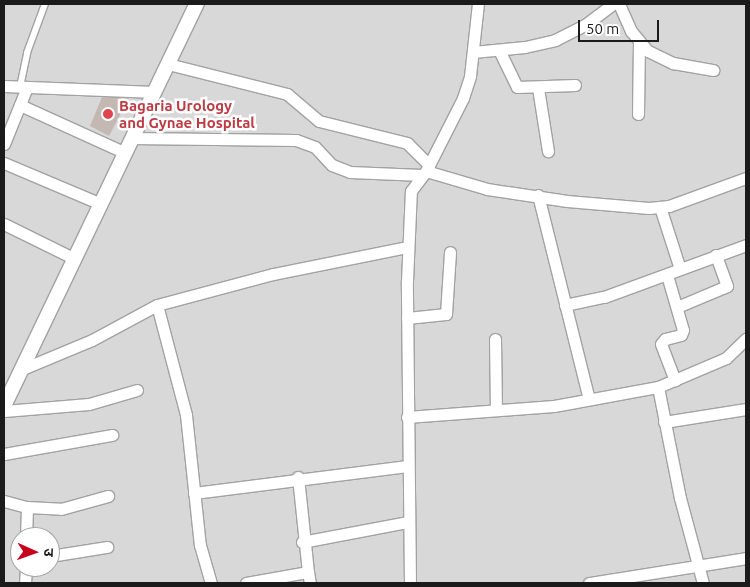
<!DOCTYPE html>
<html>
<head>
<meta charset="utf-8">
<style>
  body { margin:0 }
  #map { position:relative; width:750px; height:587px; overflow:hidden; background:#ede7e0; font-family:Ubuntu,"Noto Sans Devanagari",sans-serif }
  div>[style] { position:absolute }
  .residential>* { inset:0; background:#d9d8d8 }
  .building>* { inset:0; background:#c4b8b3 }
  .roads { filter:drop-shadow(1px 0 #a2a2a2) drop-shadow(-1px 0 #a2a2a2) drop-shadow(0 1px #a2a2a2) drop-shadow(0 -1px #a2a2a2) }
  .service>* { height:5.5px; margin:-2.75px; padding:0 2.75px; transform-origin:2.75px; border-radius:2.75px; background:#fff }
  .minor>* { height:11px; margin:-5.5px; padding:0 5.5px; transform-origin:5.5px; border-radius:5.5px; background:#fff }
  .tertiary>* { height:14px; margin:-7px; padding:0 7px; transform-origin:7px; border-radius:7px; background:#fff }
  .dots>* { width:14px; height:14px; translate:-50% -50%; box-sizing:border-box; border:2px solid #fff; border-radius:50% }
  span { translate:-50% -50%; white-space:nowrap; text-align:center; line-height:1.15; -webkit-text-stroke:5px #fff; paint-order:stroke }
  .health-label { font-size:15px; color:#be3a42; font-weight:700 }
  .left { translate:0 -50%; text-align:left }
  .frame { position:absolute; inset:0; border:5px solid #1b1b1b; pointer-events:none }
  .north { position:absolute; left:10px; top:527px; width:50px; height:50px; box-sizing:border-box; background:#fff; border:1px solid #a4a4a4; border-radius:50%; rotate:92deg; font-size:14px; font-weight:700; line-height:20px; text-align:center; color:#1b1b1b }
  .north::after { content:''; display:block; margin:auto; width:18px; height:22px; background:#c6001d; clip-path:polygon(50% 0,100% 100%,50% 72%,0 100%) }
  .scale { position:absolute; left:578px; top:20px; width:81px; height:22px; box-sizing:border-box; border:2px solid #1b1b1b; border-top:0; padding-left:6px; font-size:15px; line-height:18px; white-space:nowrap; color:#1b1b1b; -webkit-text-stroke:4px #fff; paint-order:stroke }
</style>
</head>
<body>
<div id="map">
  <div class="residential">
    <i style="clip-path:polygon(evenodd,4px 4px,746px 4px,746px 583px,4px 583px,4px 4px,20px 537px,50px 537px,50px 567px,20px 567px,20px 537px)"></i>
  </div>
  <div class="building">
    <i style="clip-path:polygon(102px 97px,129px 98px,109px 136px,90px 126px)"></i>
  </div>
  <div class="roads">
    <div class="service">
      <i style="left:20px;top:87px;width:35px;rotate:-78deg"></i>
      <i style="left:27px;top:53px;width:52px;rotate:-69.8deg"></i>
    </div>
    <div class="minor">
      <i style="left:619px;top:4px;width:30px;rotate:66deg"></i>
      <i style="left:631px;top:31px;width:26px;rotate:50deg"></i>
      <i style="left:648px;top:51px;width:28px;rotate:26deg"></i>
      <i style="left:673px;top:63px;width:41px;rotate:9.9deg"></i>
      <i style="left:499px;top:50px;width:41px;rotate:64.1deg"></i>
      <i style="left:517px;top:87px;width:58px;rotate:-2deg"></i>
      <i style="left:473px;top:52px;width:52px;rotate:-5.5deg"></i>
      <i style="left:525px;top:47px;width:31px;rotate:-13deg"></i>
      <i style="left:555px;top:40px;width:34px;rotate:-27deg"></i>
      <i style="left:585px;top:25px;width:35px;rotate:-37deg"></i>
      <i style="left:168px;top:64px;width:123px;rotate:14.1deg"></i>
      <i style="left:287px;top:94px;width:42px;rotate:40.2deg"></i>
      <i style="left:319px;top:121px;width:91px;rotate:14deg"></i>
      <i style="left:407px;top:143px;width:31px;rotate:45deg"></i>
      <i style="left:4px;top:86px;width:151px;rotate:2.3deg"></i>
      <i style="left:538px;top:88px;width:64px;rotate:81deg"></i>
      <i style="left:20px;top:105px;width:116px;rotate:24.4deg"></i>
      <i style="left:638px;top:114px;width:70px;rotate:-89.2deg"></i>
      <i style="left:132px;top:138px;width:164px;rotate:0.7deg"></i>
      <i style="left:296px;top:140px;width:20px;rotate:20deg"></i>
      <i style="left:315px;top:147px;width:25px;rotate:47deg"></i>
      <i style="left:332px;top:165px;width:19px;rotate:21deg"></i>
      <i style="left:350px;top:172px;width:72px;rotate:2.4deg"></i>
      <i style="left:4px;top:144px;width:61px;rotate:-68deg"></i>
      <i style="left:4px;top:163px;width:105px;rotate:22.9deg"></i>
      <i style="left:426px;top:171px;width:64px;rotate:16.4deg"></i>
      <i style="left:487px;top:189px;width:81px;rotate:8.5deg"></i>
      <i style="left:567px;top:201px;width:82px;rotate:4.9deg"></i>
      <i style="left:649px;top:208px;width:20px;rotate:-6deg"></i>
      <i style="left:669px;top:206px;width:82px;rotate:-20deg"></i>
      <i style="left:538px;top:195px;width:210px;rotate:76deg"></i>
      <i style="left:660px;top:207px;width:65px;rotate:72.1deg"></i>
      <i style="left:4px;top:224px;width:79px;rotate:26.2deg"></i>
      <i style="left:667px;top:275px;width:57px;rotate:73.8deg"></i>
      <i style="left:683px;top:330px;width:5px;rotate:112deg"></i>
      <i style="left:681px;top:335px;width:16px;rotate:166deg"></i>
      <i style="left:665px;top:339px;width:6px;rotate:129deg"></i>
      <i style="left:661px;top:344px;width:39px;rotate:69deg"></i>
      <i style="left:157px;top:305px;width:114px;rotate:75.2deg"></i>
      <i style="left:186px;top:415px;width:131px;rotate:83.9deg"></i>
      <i style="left:200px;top:545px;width:40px;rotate:74deg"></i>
      <i style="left:565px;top:305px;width:40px;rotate:-12deg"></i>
      <i style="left:604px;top:297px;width:151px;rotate:-20.1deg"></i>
      <i style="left:677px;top:307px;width:54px;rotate:-22.8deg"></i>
      <i style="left:727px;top:286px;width:33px;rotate:-110deg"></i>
      <i style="left:407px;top:318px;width:39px;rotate:-6deg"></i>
      <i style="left:446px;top:314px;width:62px;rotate:-86.3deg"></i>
      <i style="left:495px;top:339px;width:71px;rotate:89.2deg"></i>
      <i style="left:20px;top:370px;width:78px;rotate:-22.6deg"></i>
      <i style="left:92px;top:340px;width:74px;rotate:-28.3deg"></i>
      <i style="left:157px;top:305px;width:120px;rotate:-15deg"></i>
      <i style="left:273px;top:274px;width:137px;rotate:-11.4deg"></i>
      <i style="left:658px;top:387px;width:113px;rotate:78.8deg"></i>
      <i style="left:680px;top:498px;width:88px;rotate:74.9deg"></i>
      <i style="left:4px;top:411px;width:85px;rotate:-4.7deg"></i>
      <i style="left:89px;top:404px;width:50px;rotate:-16.3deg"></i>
      <i style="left:407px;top:417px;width:147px;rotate:-4.3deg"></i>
      <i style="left:554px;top:406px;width:106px;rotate:-10.4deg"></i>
      <i style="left:658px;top:387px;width:74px;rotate:-23.1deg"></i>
      <i style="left:726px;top:358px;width:28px;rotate:-44deg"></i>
      <i style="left:664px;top:422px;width:83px;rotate:-9deg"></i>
      <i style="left:4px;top:454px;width:110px;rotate:-10deg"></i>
      <i style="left:298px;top:477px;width:96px;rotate:84deg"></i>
      <i style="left:194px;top:493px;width:215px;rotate:-7.2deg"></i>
      <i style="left:4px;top:501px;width:24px;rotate:15deg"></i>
      <i style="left:27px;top:507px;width:34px;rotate:3deg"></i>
      <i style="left:61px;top:509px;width:49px;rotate:-15.5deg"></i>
      <i style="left:26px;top:537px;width:30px;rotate:-88deg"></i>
      <i style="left:302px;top:542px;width:108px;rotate:-10.7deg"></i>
      <i style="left:50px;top:556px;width:58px;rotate:-9deg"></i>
      <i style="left:25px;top:583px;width:16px;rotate:-86deg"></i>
      <i style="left:246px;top:583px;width:63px;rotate:-10.1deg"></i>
      <i style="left:308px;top:572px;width:11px;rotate:80deg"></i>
      <i style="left:410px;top:583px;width:302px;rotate:-90.6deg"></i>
      <i style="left:407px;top:281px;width:90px;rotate:-87.5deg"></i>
      <i style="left:411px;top:191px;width:25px;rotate:-53deg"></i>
      <i style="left:426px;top:171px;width:82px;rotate:-63.1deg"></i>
      <i style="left:463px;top:98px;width:23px;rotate:-72deg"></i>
      <i style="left:470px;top:76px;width:72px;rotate:-83.7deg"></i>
      <i style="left:589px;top:583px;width:159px;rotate:-9deg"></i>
    </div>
    <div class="tertiary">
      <i style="left:4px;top:406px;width:446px;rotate:-64.4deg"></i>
    </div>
  </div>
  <div class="dots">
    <i style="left:108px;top:114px;background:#e0444e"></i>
  </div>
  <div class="health-label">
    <span class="left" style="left:119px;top:114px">Bagaria Urology<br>and Gynae Hospital</span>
  </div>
  <div class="frame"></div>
  <div class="north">उ</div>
  <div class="scale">50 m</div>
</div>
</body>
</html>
